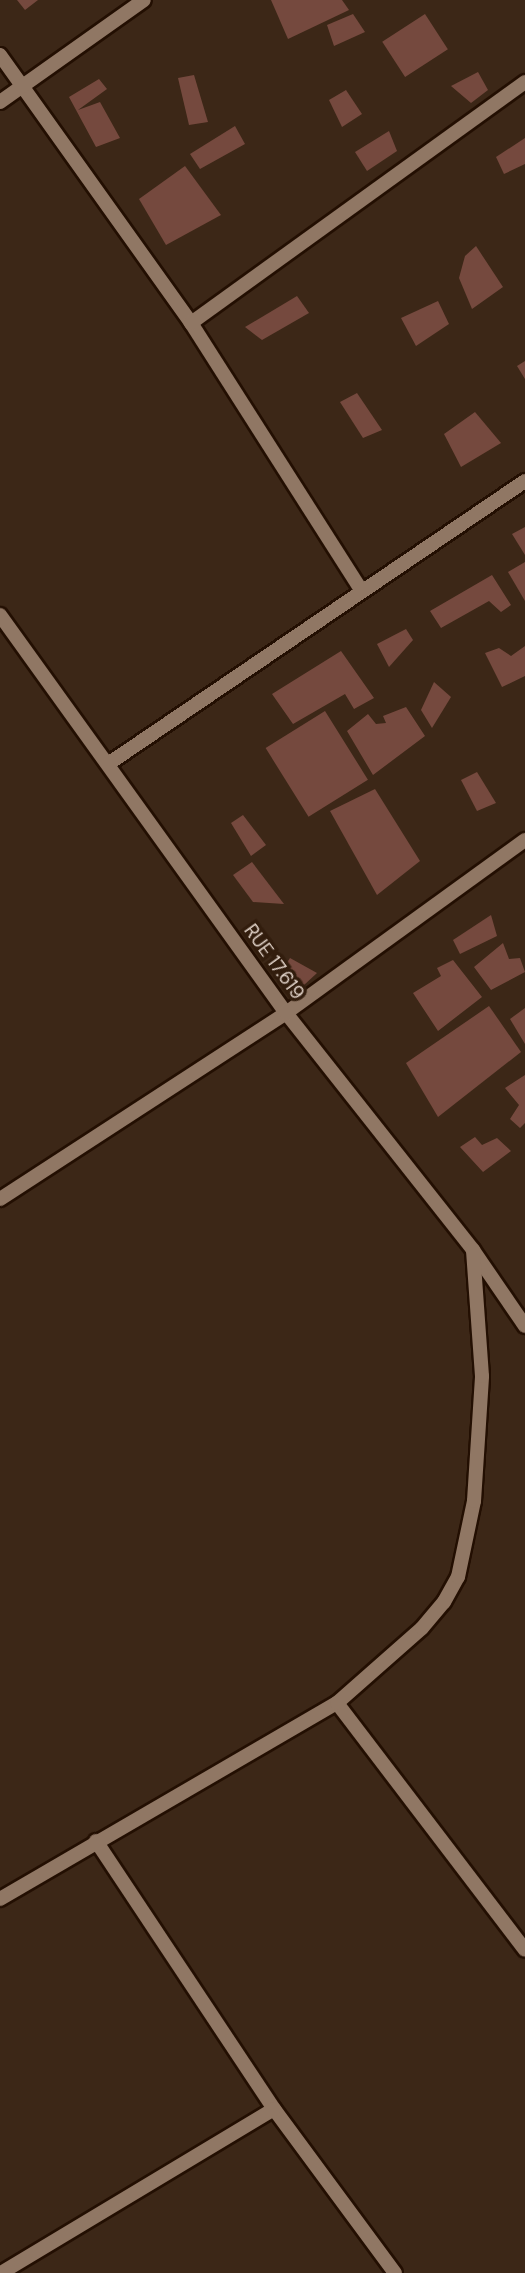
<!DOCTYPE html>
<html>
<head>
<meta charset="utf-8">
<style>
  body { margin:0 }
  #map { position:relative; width:525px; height:2273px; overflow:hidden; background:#3c2717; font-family:"DM Sans",sans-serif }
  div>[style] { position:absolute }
  .building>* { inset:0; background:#75493e; transform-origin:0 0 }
  .roads { filter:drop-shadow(2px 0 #230f02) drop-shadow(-2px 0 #230f02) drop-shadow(0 2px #230f02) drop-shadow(0 -2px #230f02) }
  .street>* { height:14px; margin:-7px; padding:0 7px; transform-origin:7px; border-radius:7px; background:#907764 }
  span { translate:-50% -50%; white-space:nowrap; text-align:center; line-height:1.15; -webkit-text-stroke:7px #321d0d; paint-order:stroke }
  .street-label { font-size:19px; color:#dfd1c7 }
</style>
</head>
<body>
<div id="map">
  <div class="building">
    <i style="clip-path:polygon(17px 0,38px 0,25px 10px)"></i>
    <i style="clip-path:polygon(271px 0,342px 0,349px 10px,288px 39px)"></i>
    <i style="clip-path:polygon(353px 14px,365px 32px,334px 46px,327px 25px)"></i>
    <i style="left:425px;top:14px;width:42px;height:51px;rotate:57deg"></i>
    <i style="clip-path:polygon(478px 72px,488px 90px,471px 103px,451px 86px)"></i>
    <i style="clip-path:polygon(194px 75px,208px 122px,189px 125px,178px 78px)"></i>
    <i style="clip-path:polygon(99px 79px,107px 89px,78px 110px,100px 102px,120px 138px,96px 147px,69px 97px)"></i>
    <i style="clip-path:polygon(346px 90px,362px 114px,342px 127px,329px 100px)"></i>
    <i style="clip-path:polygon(235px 126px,245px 144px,200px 169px,190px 154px)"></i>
    <i style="clip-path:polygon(389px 131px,397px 151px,367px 171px,355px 152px)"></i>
    <i style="clip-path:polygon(525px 138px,525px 164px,504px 174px,496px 157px)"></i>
    <i style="clip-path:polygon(185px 166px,221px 215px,166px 245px,139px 199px)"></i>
    <i style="clip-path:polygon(476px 246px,503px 287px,472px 309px,459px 278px,465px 256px)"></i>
    <i style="clip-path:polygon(297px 296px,309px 313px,262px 340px,245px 327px)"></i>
    <i style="clip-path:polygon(438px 301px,449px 324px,416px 346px,401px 318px)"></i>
    <i style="clip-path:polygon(525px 361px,525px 379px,517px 366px)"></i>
    <i style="clip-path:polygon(357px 393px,382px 430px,363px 438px,340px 402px)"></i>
    <i style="clip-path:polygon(475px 412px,501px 443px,461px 467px,444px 434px)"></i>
    <i style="clip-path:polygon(525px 527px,525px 555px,512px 534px)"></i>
    <i style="clip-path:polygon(525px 562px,525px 601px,508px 572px)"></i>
    <i style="clip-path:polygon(492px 575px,511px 605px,501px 612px,489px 601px,441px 628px,430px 611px)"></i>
    <i style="clip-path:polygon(406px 629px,413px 640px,389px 667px,377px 644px)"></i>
    <i style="clip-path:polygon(525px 646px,525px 676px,502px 687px,485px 653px,499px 648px,511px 656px)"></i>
    <i style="clip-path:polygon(341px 651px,374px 698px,354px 709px,345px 694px,293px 724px,272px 694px)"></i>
    <i style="clip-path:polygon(434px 682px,451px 697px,432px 728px,421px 710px)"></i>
    <i style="clip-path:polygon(406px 707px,425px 736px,373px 775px,347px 731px,368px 714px,376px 724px,386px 723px,383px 716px)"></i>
    <i style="left:325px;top:711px;width:81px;height:70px;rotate:58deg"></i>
    <i style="clip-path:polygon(477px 772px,496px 803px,477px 811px,461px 780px)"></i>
    <i style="clip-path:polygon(375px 789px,420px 861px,377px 895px,330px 811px)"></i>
    <i style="clip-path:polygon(243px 815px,266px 845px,251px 856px,231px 823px)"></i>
    <i style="clip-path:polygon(252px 862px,284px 904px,253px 902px,233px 875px)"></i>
    <i style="clip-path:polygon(491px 915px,497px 936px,460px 954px,453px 940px)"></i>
    <i style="clip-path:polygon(503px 943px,509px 959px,520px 958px,525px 972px,491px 990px,474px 967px)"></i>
    <i style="clip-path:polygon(290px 958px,317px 973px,303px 986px,283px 969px)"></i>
    <i style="clip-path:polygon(453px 960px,482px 997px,438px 1031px,413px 993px,441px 976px,437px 968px)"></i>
    <i style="clip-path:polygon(489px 1006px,521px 1052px,438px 1117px,406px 1063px)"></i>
    <i style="clip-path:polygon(525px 1008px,525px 1044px,510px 1019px)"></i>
    <i style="clip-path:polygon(525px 1075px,525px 1123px,520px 1128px,510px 1119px,519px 1105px,505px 1088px)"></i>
    <i style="clip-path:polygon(475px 1137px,482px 1145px,497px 1138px,511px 1151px,483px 1172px,460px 1147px)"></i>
  </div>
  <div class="roads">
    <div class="street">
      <i style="left:0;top:55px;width:329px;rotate:54.5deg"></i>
      <i style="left:191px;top:323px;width:318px;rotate:57.5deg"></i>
      <i style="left:0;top:102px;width:176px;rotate:-35.3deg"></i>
      <i style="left:191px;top:323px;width:412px;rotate:-35.8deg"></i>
      <i style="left:0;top:615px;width:490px;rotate:54.3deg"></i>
      <i style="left:286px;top:1013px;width:302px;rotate:51.7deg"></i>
      <i style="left:473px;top:1250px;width:92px;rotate:55.6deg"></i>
      <i style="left:108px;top:764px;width:504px;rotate:-34.16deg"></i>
      <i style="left:0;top:1199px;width:341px;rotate:-33deg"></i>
      <i style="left:286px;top:1013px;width:295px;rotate:-35.9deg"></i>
      <i style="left:337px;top:1703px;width:310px;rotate:52.7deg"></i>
      <i style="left:96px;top:1841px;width:322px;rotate:56.4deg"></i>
      <i style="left:274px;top:2109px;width:204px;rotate:53.6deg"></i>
      <i style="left:0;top:1899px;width:390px;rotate:-30.2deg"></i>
      <i style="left:337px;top:1703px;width:113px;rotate:-41.4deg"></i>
      <i style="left:422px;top:1628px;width:34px;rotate:-50deg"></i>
      <i style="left:444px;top:1602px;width:29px;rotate:-61deg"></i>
      <i style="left:458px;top:1577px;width:78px;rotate:-78.1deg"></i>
      <i style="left:474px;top:1501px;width:125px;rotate:-86.3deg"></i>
      <i style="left:482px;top:1376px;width:126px;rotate:-94.1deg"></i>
      <i style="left:1px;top:2273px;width:318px;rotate:-31deg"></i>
    </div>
  </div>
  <div class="street-label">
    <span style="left:274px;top:962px;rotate:54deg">RUE 17.619</span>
  </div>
</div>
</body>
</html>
